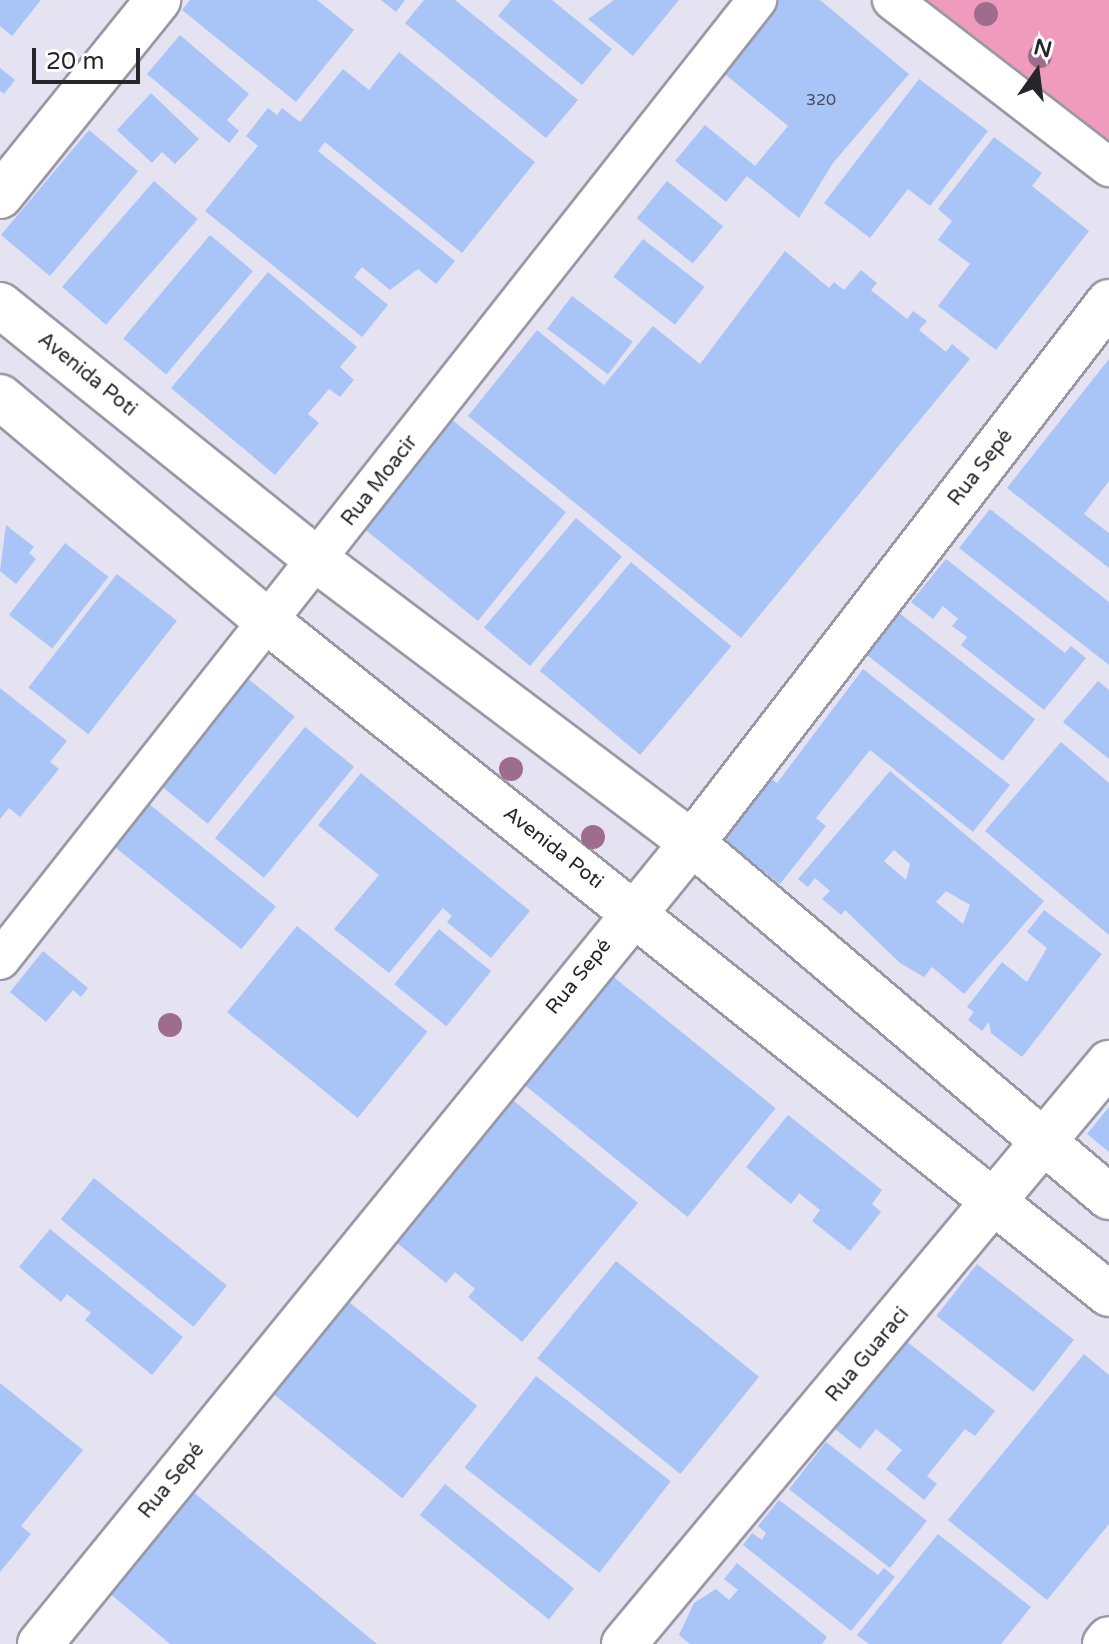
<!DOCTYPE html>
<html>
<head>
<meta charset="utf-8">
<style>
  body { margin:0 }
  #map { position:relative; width:1109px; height:1644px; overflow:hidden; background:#e5e3f1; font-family:"Varela Round",sans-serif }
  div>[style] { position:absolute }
  .green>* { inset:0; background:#f09abc }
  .building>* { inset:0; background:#a9c4f7; transform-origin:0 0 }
  .roads { filter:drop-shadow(2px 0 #9a98a5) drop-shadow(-2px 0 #9a98a5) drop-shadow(0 2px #9a98a5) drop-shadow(0 -2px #9a98a5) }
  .minor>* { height:38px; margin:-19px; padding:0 19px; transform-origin:19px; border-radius:19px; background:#fff }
  .tertiary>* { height:44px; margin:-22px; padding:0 22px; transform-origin:22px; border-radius:22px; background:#fff }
  .secondary>* { height:44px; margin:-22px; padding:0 22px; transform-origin:22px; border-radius:22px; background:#fff }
  .trees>* { width:24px; height:24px; margin:-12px; border-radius:50%; background:#9e6c8c }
  span { translate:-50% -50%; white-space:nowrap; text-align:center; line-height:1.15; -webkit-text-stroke:6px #fff; paint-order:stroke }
  .number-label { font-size:16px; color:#474d5d }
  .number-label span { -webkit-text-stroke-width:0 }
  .street-label { font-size:20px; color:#26252a }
  .north { position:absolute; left:997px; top:32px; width:80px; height:80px; -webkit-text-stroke:6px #fff; paint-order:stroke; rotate:14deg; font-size:22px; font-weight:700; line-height:32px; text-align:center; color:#26252a }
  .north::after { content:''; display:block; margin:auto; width:28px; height:36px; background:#26252a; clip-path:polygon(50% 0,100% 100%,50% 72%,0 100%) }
  .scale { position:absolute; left:32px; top:48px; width:108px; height:36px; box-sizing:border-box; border:4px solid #26252a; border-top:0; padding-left:10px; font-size:24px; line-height:28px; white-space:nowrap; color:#26252a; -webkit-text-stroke:6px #fff; paint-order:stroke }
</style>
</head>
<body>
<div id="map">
  <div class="green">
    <i style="clip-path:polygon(920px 0,1109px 0,1109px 139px,1089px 133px)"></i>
  </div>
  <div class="building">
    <i style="clip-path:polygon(0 0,41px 0,12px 36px,0 26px)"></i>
    <i style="clip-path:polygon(190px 0,317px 0,354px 30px,296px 102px,182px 10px)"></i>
    <i style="clip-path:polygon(381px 0,405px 0,396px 12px)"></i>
    <i style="clip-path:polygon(424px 0,455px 0,578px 100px,546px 138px,405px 23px)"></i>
    <i style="clip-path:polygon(511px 0,552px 0,612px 49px,582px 85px,498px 16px)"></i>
    <i style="clip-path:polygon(614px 0,679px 0,633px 56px,588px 19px)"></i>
    <i style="clip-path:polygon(778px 0,820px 0,909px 74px,833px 163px,799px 218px,747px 176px,726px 202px,675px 161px,705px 125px,755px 166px,788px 126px,720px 70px)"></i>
    <i style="clip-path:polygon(180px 35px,249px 94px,227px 120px,239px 131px,229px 143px,147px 74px)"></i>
    <i style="clip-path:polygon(399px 52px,535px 162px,462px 253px,325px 142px,318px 151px,455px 261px,436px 284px,418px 269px,390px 290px,362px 267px,354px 277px,388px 305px,362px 337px,205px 211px,258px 146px,246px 136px,268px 108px,277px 115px,282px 108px,300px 122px,343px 69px,369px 90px)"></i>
    <i style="clip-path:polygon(0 68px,15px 80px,4px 94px,0 91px)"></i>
    <i style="clip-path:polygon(919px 79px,988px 131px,930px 206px,908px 189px,870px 238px,824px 203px)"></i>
    <i style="clip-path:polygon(151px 93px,199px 139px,175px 164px,162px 152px,152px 163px,117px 130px)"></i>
    <i style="left:89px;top:130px;width:64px;height:137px;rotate:40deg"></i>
    <i style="clip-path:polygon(994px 137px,1042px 173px,1032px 186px,1089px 231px,996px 350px,938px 306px,970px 264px,938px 240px,952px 221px,938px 209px)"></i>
    <i style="left:154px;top:181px;width:58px;height:140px;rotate:41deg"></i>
    <i style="left:667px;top:181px;width:72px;height:48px;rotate:39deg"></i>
    <i style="left:210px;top:235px;width:56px;height:135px;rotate:40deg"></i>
    <i style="left:643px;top:239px;width:78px;height:48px;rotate:38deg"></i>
    <i style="clip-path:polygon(785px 251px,829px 288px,834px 282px,844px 290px,861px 270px,877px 283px,871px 290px,907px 319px,913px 311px,927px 321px,919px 330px,946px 352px,952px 344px,970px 359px,741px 638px,468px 416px,537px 330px,604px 385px,653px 326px,700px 364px)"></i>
    <i style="clip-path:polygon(268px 272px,357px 347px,340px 367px,354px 380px,340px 397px,329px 389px,308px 414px,319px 423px,275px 475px,171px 388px)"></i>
    <i style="left:572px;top:296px;width:76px;height:41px;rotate:37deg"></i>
    <i style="clip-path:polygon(1109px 359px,1109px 481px,1084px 514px,1109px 533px,1109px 568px,1007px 488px)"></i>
    <i style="left:451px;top:419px;width:148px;height:140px;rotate:39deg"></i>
    <i style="clip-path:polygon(990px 509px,1109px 602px,1109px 665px,959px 548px)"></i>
    <i style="left:576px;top:518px;width:60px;height:143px;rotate:40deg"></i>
    <i style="clip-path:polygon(6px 525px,34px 547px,29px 553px,36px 559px,16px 584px,0 571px)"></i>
    <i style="left:65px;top:543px;width:55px;height:91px;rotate:38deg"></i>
    <i style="clip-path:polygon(946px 559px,1065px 653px,1071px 646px,1086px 658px,1044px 710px,961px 645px,967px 637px,952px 626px,958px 619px,943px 606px,933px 619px,911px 602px)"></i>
    <i style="left:631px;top:562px;width:131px;height:142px;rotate:40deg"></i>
    <i style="left:117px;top:574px;width:76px;height:144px;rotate:38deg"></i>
    <i style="left:898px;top:612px;width:174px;height:53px;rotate:38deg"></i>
    <i style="clip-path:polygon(863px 669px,1010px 785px,973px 832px,870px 750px,816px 818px,826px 826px,780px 884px,716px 833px,764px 773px,777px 783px)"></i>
    <i style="left:241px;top:673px;width:69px;height:138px;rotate:39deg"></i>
    <i style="clip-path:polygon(1098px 681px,1109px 690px,1109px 759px,1063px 722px)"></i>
    <i style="clip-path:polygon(0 688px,67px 741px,50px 762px,59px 769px,20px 817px,9px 808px,0 819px)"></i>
    <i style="left:305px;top:727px;width:63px;height:143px;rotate:39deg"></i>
    <i style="clip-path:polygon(1061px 742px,1109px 783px,1109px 935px,985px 831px)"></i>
    <i style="clip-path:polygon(evenodd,890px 771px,1044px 901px,964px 994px,932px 967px,924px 977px,900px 963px,845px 910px,841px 915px,822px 899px,830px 891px,815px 878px,808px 887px,798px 879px,890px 771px,894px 850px,910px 864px,906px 880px,884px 861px,894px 850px,890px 771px,946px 891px,970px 905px,963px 924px,936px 902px,946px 891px)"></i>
    <i style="clip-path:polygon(361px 773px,530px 911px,491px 958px,447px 922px,452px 916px,443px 908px,389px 973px,334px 929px,379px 875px,318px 825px)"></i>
    <i style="left:143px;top:799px;width:171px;height:55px;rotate:39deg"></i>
    <i style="clip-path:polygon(1044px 910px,1102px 954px,1022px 1057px,991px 1033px,989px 1022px,982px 1031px,968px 1020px,974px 1012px,967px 1007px,1002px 962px,1027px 982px,1047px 948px,1027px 932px)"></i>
    <i style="left:297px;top:926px;width:168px;height:111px;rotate:39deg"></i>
    <i style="left:439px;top:929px;width:67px;height:71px;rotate:39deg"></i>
    <i style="clip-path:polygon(43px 951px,88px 988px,81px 997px,73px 990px,46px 1022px,10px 992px)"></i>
    <i style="left:600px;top:966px;width:226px;height:140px;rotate:39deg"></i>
    <i style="clip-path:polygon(508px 1096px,638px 1203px,522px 1342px,468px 1297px,475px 1289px,455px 1272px,446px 1283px,390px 1237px)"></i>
    <i style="clip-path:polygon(1109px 1107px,1109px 1152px,1087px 1134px)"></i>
    <i style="clip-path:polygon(788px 1115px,882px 1190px,872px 1204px,881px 1212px,850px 1251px,812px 1221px,820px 1210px,799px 1193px,791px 1204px,746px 1167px)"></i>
    <i style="left:94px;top:1178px;width:171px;height:53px;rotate:39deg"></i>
    <i style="clip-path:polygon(50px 1229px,183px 1337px,152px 1375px,85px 1320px,91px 1313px,67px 1294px,61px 1302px,19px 1267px)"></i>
    <i style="left:616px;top:1261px;width:184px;height:125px;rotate:39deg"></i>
    <i style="left:977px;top:1264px;width:123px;height:66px;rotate:38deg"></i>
    <i style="left:349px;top:1302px;width:165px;height:119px;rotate:39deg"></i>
    <i style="clip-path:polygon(901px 1337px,995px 1411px,975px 1436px,965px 1429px,927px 1476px,937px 1484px,924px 1500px,886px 1469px,902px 1450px,876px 1429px,860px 1449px,830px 1425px)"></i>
    <i style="clip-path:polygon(1084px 1354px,1109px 1375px,1109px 1524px,1047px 1600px,948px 1520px)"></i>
    <i style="left:536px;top:1376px;width:171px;height:116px;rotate:38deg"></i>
    <i style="clip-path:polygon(0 1383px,83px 1450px,21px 1526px,31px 1534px,0 1572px)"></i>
    <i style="left:826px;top:1442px;width:128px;height:60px;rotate:38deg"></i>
    <i style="left:445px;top:1484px;width:166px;height:40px;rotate:39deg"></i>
    <i style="clip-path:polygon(192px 1491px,377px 1644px,170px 1644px,108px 1592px)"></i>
    <i style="clip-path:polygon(779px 1500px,878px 1575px,884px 1568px,895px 1577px,851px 1631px,743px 1545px,752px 1533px,762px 1540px,766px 1533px,758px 1526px)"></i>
    <i style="clip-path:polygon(938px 1534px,1031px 1607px,1001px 1644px,869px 1644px,857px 1635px)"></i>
    <i style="clip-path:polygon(737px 1563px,827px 1637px,822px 1644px,690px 1644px,679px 1635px,694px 1603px,716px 1589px,729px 1600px,738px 1590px,724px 1579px)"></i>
  </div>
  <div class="roads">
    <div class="minor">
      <i style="left:892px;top:0;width:274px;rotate:37.6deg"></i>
      <i style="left:0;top:960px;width:1223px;rotate:-51.74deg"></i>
    </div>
    <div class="tertiary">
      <i style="left:0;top:196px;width:252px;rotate:-51.1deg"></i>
      <i style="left:40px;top:1644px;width:1033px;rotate:-50.86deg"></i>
      <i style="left:692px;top:843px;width:683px;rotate:-52.38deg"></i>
      <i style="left:624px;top:1644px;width:757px;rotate:-50.15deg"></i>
    </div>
    <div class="secondary">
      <i style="left:0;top:305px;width:408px;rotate:38.8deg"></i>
      <i style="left:318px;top:561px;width:468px;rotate:37deg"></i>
      <i style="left:692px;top:843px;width:547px;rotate:40.33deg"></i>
      <i style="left:0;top:397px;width:354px;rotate:40deg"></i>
      <i style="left:271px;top:624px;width:1073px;rotate:38.64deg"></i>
      <i style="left:1105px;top:1644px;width:6px;rotate:-51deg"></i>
    </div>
  </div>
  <div class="trees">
    <i style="left:986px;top:14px"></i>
    <i style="left:1040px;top:56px"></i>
    <i style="left:511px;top:769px"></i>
    <i style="left:593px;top:837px"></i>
    <i style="left:170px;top:1025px"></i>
  </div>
  <div class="number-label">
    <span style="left:821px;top:100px">320</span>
  </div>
  <div class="street-label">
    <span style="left:87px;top:375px;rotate:39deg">Avenida Poti</span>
    <span style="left:981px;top:468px;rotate:-52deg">Rua Sepé</span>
    <span style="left:380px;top:481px;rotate:-52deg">Rua Moacir</span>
    <span style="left:553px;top:848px;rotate:38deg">Avenida Poti</span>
    <span style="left:579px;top:977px;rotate:-51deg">Rua Sepé</span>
    <span style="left:868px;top:1355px;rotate:-50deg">Rua Guaraci</span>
    <span style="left:172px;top:1481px;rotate:-51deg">Rua Sepé</span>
  </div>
  <div class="north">N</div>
  <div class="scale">20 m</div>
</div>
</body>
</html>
